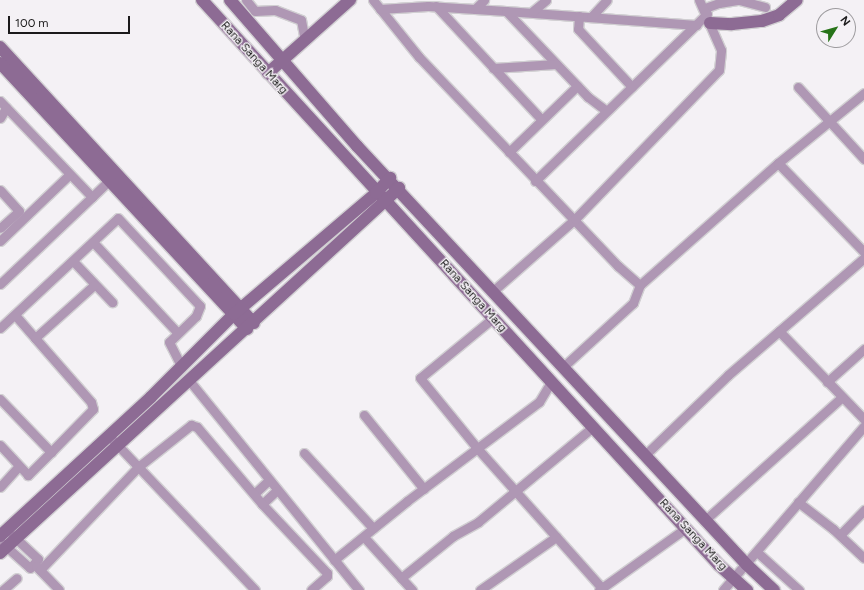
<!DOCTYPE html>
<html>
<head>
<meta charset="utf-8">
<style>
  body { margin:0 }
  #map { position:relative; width:864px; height:590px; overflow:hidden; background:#f4f1f5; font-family:Figtree,sans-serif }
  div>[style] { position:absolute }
  .roads { filter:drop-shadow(1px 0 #d1cfd2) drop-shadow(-1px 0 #d1cfd2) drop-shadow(0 1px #d1cfd2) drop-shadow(0 -1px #d1cfd2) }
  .street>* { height:9px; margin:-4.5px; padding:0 4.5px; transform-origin:4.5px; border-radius:4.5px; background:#af97b4 }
  .secondary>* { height:12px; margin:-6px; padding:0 6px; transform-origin:6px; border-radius:6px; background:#8d6b94 }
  span { translate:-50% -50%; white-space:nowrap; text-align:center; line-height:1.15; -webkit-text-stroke:3px #f4f1f5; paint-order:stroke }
  .street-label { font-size:12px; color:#1b1a1b }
  .north { position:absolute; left:816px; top:8px; width:40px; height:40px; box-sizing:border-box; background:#f4f1f5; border:1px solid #9d9b9e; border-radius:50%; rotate:53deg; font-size:11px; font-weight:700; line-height:16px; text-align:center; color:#1b1a1b }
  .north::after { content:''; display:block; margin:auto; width:14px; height:18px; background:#277318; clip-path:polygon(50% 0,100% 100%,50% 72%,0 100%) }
  .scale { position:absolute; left:8px; top:16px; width:122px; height:18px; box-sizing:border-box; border:2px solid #1b1a1b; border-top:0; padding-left:5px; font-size:12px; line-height:14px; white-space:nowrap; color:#1b1a1b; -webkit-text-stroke:3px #f4f1f5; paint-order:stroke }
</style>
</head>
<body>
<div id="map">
  <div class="roads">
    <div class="street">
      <i style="left:246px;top:0;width:14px;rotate:51deg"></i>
      <i style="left:255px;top:11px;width:20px;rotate:-3deg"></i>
      <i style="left:275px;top:10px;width:28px;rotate:21deg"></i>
      <i style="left:301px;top:20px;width:20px;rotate:79deg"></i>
      <i style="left:373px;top:0;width:73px;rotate:51.1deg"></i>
      <i style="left:419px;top:57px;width:289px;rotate:46.4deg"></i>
      <i style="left:618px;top:266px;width:29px;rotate:41deg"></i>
      <i style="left:640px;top:285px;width:184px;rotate:-41.5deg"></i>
      <i style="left:778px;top:163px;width:111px;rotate:-39.1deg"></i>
      <i style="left:436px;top:6px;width:154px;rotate:47.1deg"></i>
      <i style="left:705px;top:8px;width:15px;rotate:-20deg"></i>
      <i style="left:719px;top:3px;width:20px;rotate:-9deg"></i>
      <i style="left:739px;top:0;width:27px;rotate:15deg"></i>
      <i style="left:380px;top:9px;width:48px;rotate:-3.6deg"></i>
      <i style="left:428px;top:6px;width:78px;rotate:3.7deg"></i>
      <i style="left:506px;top:11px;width:119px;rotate:46.4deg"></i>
      <i style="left:588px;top:97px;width:21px;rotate:37deg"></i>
      <i style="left:475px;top:9px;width:13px;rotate:-45deg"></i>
      <i style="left:506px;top:11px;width:191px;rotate:4.2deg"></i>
      <i style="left:533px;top:11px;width:17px;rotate:-40deg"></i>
      <i style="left:579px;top:16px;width:13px;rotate:94deg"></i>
      <i style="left:578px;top:29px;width:79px;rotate:47deg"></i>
      <i style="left:591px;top:17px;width:23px;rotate:-47deg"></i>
      <i style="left:493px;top:68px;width:63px;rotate:-3.6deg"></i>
      <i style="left:798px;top:87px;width:98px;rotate:47.5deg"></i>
      <i style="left:0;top:101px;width:133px;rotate:46.2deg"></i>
      <i style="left:92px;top:197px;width:29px;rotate:-44deg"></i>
      <i style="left:0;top:118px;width:12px;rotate:-59deg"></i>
      <i style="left:509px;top:152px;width:95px;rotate:-44.1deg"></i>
      <i style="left:778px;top:163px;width:124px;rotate:46deg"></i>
      <i style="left:535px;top:181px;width:240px;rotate:-44.2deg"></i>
      <i style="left:0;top:190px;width:28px;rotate:48deg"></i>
      <i style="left:19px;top:211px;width:25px;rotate:138deg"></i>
      <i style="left:0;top:241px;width:95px;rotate:-43.7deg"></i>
      <i style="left:93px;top:242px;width:123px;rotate:47deg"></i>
      <i style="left:73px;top:261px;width:57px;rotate:46.4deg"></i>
      <i style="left:0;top:284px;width:127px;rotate:-43.4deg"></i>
      <i style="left:493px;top:291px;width:109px;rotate:-41.3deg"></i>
      <i style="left:575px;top:219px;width:207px;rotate:-46deg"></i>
      <i style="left:719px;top:70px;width:20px;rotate:-84deg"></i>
      <i style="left:721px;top:50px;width:55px;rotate:-113.7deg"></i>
      <i style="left:15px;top:315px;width:30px;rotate:49deg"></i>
      <i style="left:493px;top:318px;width:94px;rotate:140.6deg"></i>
      <i style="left:420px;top:378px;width:92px;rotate:50.8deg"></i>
      <i style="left:478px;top:449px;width:186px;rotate:48.3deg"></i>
      <i style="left:0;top:328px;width:161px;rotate:-43deg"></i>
      <i style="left:118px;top:218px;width:120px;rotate:47deg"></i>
      <i style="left:200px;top:306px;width:11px;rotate:112deg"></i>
      <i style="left:196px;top:316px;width:37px;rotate:136deg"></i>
      <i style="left:169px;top:342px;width:28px;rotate:63deg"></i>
      <i style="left:779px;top:331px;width:122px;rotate:46deg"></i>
      <i style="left:563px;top:367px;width:95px;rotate:-42.4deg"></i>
      <i style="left:633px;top:303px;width:19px;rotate:-69deg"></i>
      <i style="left:188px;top:379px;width:272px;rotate:51deg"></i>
      <i style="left:827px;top:382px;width:50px;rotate:-41.7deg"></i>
      <i style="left:0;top:399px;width:74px;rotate:46.1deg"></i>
      <i style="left:51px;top:452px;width:33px;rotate:135deg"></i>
      <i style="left:28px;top:475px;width:41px;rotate:-133deg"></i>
      <i style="left:364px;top:415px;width:95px;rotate:51deg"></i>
      <i style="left:109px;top:436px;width:212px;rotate:46.5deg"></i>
      <i style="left:51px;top:452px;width:60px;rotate:-45.7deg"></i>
      <i style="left:93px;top:409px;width:7px;rotate:-106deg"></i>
      <i style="left:91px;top:402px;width:85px;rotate:-131.2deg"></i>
      <i style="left:35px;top:338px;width:79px;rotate:-41.9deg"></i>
      <i style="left:304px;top:453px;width:102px;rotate:47.4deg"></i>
      <i style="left:645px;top:455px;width:115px;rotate:-43.9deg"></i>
      <i style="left:728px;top:375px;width:179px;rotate:-40.7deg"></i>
      <i style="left:0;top:487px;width:28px;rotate:-48deg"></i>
      <i style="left:276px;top:491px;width:19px;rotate:137deg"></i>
      <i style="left:262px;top:504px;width:95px;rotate:46.7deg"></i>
      <i style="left:327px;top:573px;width:3px;rotate:90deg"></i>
      <i style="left:327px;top:576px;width:21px;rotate:139deg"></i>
      <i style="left:254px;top:494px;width:19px;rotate:-43deg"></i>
      <i style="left:798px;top:502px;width:44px;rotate:37.6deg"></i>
      <i style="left:833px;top:529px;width:42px;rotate:43.1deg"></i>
      <i style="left:705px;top:520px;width:184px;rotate:-41.9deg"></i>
      <i style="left:840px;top:535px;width:35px;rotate:-46deg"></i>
      <i style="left:364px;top:537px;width:72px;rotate:47.8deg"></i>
      <i style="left:0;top:541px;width:40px;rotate:42deg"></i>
      <i style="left:30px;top:568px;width:12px;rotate:-48deg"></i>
      <i style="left:38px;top:559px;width:35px;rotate:-137deg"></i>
      <i style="left:757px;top:552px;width:57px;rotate:42.1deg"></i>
      <i style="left:334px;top:560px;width:94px;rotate:-38.9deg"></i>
      <i style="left:407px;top:501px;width:165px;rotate:-36.9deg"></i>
      <i style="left:539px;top:402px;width:23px;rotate:-59deg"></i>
      <i style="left:36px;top:566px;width:33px;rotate:46deg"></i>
      <i style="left:40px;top:570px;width:142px;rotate:-46.4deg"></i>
      <i style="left:138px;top:467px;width:68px;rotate:-38.4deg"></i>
      <i style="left:191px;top:425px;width:6px;rotate:18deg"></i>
      <i style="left:197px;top:427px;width:101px;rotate:49.8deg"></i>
      <i style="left:401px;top:578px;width:67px;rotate:-38.9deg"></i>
      <i style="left:453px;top:536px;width:29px;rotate:-29deg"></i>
      <i style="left:478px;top:522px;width:149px;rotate:-39.6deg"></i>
      <i style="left:3px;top:590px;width:18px;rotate:-41deg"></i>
      <i style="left:480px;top:590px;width:93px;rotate:-34.9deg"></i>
      <i style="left:599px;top:590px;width:107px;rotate:-35.5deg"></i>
      <i style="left:723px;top:590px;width:216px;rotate:-49.3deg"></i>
    </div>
    <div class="secondary">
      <i style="left:202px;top:0;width:766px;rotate:47.54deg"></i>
      <i style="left:719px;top:565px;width:38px;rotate:42deg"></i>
      <i style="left:230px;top:0;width:194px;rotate:49deg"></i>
      <i style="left:357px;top:146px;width:572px;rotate:47.05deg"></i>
      <i style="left:747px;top:565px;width:37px;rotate:43deg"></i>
      <i style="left:710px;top:23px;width:22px;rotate:3deg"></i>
      <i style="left:732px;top:24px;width:30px;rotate:-6deg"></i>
      <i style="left:762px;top:21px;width:18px;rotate:-19deg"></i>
      <i style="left:779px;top:15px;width:23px;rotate:-40deg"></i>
      <i style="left:0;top:47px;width:375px;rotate:47.4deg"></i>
      <i style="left:0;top:63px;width:363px;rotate:47.1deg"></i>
      <i style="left:268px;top:73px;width:110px;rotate:-41.7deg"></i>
      <i style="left:0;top:536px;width:205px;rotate:-42.6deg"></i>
      <i style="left:151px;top:397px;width:117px;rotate:-45deg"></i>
      <i style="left:234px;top:314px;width:187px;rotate:-40.4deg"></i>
      <i style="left:376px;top:193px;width:21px;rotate:-47deg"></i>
      <i style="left:0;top:553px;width:541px;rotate:-42.45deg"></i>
    </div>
  </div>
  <div class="street-label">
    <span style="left:254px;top:58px;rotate:48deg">Rana Sanga Marg</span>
    <span style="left:473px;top:296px;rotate:48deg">Rana Sanga Marg</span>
    <span style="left:693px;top:535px;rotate:47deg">Rana Sanga Marg</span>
  </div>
  <div class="north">N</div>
  <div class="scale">100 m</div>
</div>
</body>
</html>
